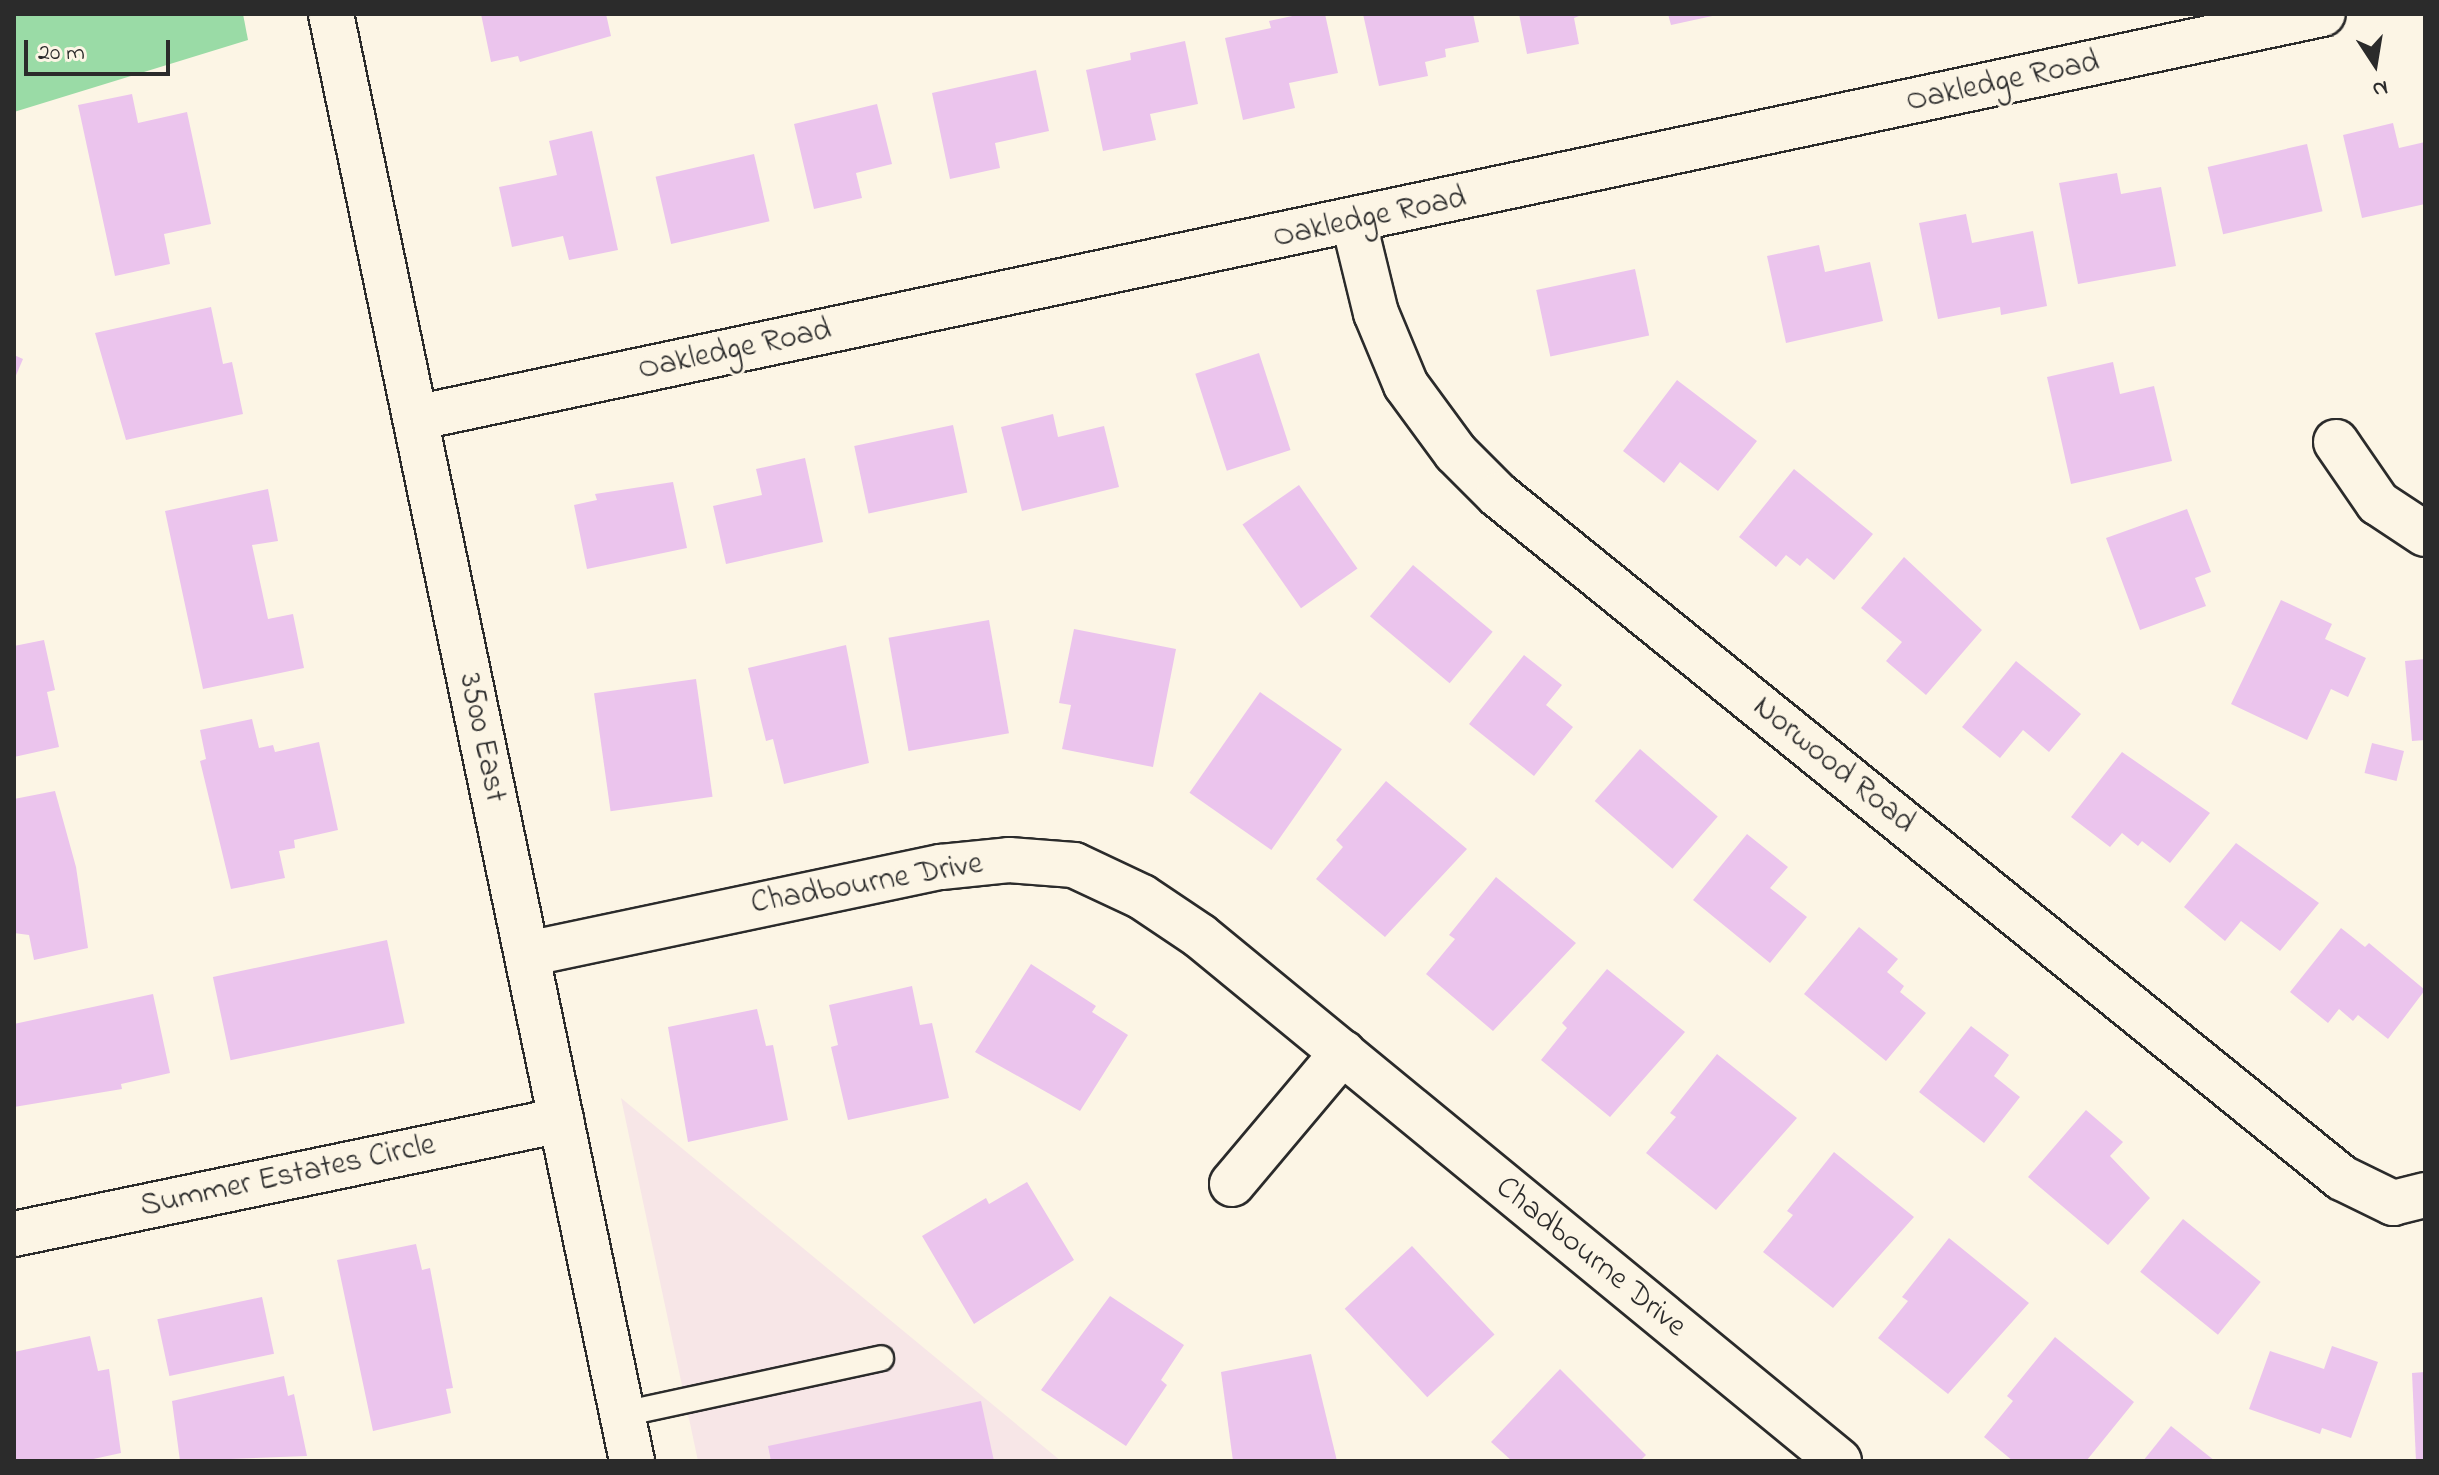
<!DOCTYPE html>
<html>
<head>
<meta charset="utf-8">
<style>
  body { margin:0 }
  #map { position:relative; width:2439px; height:1475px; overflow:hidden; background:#fcf5e5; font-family:"Indie Flower",sans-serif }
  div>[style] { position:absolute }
  .built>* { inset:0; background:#f7e6e7 }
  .green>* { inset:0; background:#9adba6 }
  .building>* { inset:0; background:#ebc4ed; transform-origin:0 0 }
  .roads { filter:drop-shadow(2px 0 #2b2b2b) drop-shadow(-2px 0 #2b2b2b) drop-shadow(0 2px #2b2b2b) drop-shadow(0 -2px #2b2b2b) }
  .service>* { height:24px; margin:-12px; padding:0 12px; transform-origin:12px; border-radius:12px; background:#fcf5e5 }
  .minor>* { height:44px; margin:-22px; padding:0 22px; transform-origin:22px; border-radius:22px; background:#fcf5e5 }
  .secondary>* { height:44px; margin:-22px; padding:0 22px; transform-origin:22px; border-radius:22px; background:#fcf5e5 }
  span { translate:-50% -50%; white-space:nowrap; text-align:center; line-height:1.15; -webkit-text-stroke:6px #fcf5e5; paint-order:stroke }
  .street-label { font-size:32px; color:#2b2b2b }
  .frame { position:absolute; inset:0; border:16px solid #2b2b2b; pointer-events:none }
  .north { position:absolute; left:2335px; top:24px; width:80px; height:80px; -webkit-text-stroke:6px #fcf5e5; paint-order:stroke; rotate:168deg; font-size:22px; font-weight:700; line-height:32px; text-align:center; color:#2b2b2b }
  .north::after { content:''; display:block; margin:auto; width:28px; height:36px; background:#2b2b2b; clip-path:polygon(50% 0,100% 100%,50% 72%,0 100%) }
  .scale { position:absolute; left:24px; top:40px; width:146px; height:36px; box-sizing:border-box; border:4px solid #2b2b2b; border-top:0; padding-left:10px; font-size:24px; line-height:28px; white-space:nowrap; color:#2b2b2b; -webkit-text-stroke:6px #fcf5e5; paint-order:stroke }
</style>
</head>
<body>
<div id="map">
  <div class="built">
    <i style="clip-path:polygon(621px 1098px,1061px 1461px,698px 1461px)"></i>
  </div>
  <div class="green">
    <i style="clip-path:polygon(14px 14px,243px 14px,248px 40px,14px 112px)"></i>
  </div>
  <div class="building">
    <i style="clip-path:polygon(481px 14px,606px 14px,611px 36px,520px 62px,518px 56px,491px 62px)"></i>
    <i style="clip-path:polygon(1302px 14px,1325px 14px,1338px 73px,1289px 83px,1295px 108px,1243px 120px,1225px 38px,1271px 28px,1269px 21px)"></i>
    <i style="clip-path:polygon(1363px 14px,1473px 14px,1479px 42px,1445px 49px,1446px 57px,1425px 62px,1428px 76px,1379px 86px)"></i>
    <i style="clip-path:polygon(1519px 14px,1584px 14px,1574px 18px,1579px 44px,1527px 54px)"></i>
    <i style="clip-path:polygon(1668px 14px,1717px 14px,1717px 15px,1671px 25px)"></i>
    <i style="clip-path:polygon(1185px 41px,1198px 104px,1150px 114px,1156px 140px,1103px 151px,1086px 70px,1131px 60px,1130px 53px)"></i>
    <i style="clip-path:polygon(1036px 70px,1049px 131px,995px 143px,1000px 168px,950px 179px,932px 93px)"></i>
    <i style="clip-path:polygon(132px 94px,138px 123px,187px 112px,211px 224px,164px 234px,170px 264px,115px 276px,78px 105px)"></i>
    <i style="clip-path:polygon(877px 104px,892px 164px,856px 173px,862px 198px,814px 209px,794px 124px)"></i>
    <i style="clip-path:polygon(2393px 123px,2399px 148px,2425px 142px,2425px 204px,2362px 218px,2343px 135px)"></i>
    <i style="clip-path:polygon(592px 131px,618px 250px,569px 260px,563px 236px,512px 247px,499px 187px,557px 175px,549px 141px)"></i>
    <i style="left:2307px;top:144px;width:69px;height:102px;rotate:77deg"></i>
    <i style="left:754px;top:154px;width:69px;height:101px;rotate:77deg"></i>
    <i style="clip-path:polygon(2117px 173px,2121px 194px,2161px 187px,2176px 266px,2078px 284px,2059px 183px)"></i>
    <i style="clip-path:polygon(1966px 214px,1972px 243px,2033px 231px,2047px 306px,2001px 315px,2000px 307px,1938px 319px,1919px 223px)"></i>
    <i style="clip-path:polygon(1819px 245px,1825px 272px,1870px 262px,1883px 321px,1786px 343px,1767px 256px)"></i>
    <i style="left:1635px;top:269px;width:68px;height:101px;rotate:78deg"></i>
    <i style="clip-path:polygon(211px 307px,223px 364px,232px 362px,243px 414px,126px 440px,95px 333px)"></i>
    <i style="left:1259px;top:353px;width:102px;height:67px;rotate:72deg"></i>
    <i style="clip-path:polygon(14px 355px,23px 359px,14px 380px)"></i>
    <i style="clip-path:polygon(2113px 362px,2120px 394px,2154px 386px,2172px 461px,2071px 484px,2047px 377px)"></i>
    <i style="clip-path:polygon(1677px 380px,1757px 441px,1718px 491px,1680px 462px,1664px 483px,1623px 451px)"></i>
    <i style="clip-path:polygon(1053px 414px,1058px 437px,1104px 426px,1119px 487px,1022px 511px,1001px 427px)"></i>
    <i style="left:953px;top:425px;width:69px;height:101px;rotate:78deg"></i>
    <i style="clip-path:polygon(805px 458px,823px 542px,726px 564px,713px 506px,762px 495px,756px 469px)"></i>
    <i style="clip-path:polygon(1794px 469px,1873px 534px,1834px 580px,1807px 558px,1800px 566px,1786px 555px,1776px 567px,1739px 537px)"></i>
    <i style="clip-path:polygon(673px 482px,687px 548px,587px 569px,574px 505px,597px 500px,595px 494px)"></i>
    <i style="left:1299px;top:485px;width:102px;height:69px;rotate:55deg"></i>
    <i style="clip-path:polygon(268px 489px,278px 541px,252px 545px,268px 619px,293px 614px,304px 668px,203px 689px,165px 511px)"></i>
    <i style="clip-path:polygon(2187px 509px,2211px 572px,2195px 578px,2206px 606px,2140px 630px,2106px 538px)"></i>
    <i style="clip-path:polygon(1904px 557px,1982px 630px,1926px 695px,1886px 661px,1902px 642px,1861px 608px)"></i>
    <i style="left:1413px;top:565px;width:104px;height:67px;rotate:40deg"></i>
    <i style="clip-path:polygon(2281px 600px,2332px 624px,2325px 639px,2366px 658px,2348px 697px,2331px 689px,2307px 740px,2231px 704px)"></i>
    <i style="left:989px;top:620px;width:115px;height:102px;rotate:80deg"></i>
    <i style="clip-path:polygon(1074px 629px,1176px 649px,1153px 767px,1062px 749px,1071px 705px,1059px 703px)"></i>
    <i style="clip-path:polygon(44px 640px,55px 690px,47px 692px,59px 747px,14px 757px,14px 646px)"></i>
    <i style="clip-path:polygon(846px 645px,869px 763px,784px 784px,773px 739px,766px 741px,748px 668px)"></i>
    <i style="clip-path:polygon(1524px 655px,1562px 685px,1546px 705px,1573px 727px,1534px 776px,1469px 724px)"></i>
    <i style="clip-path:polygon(2425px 659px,2425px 740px,2412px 741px,2405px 661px)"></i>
    <i style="clip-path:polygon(2016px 661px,2081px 714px,2049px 752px,2023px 730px,2000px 758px,1962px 727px)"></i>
    <i style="left:696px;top:679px;width:119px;height:103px;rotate:82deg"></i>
    <i style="left:1260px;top:692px;width:100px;height:123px;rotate:35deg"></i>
    <i style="clip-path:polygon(252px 719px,259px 748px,273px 745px,275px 752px,319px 742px,338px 830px,294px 840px,295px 848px,279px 851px,285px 878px,231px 889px,200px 761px,206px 759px,200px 730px)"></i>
    <i style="left:2372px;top:743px;width:33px;height:31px;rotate:14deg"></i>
    <i style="left:1640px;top:749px;width:103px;height:69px;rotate:41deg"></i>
    <i style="clip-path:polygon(2122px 752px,2210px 813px,2170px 863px,2142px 841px,2138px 846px,2122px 833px,2110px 847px,2071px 817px)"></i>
    <i style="clip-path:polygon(1386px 781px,1467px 849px,1385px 937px,1316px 879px,1343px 847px,1336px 840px)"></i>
    <i style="clip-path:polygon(55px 791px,76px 867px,88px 948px,34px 960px,29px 935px,14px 933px,14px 799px)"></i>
    <i style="clip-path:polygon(1747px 834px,1788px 867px,1770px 888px,1807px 917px,1770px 963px,1693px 900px)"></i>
    <i style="clip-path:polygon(2236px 843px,2319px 903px,2280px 951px,2241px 921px,2225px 941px,2184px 907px)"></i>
    <i style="clip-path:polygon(1496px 877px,1576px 943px,1493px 1031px,1426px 974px,1455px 939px,1449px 935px)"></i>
    <i style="clip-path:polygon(1859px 927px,1898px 959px,1887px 972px,1904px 986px,1900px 992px,1926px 1013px,1886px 1061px,1804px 994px)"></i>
    <i style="clip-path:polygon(2341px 928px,2365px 947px,2369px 943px,2425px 990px,2388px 1039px,2358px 1015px,2353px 1021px,2339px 1009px,2328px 1023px,2290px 992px)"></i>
    <i style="left:387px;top:940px;width:85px;height:178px;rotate:78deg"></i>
    <i style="clip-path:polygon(1031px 964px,1096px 1006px,1092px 1012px,1128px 1035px,1080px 1111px,975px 1052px)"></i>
    <i style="clip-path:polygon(1607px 969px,1685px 1032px,1610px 1117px,1541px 1060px,1567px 1028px,1562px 1023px)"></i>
    <i style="clip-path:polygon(912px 986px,920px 1025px,932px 1023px,949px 1098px,848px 1120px,831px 1047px,838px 1045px,829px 1005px)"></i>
    <i style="clip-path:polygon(153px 994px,170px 1073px,121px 1084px,122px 1089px,14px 1107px,14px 1024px)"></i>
    <i style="clip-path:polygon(757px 1009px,766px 1046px,773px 1045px,788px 1120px,688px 1142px,668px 1027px)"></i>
    <i style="clip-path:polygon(1971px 1026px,2009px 1055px,1994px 1076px,2020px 1097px,1984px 1143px,1919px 1092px)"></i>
    <i style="clip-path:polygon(1717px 1054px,1797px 1118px,1716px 1210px,1646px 1153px,1676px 1117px,1670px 1113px)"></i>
    <i style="clip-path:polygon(2086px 1110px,2123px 1142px,2110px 1156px,2150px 1198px,2108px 1245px,2028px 1177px)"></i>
    <i style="clip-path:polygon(1834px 1152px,1914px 1217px,1833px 1308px,1763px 1252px,1793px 1215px,1787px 1211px)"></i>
    <i style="clip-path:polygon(1027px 1182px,1074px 1260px,974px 1324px,922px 1236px,986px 1198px,989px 1204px)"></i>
    <i style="left:2183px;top:1219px;width:100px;height:68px;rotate:39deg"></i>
    <i style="clip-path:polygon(1949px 1238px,2029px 1303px,1948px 1394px,1878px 1338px,1908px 1301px,1902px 1297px)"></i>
    <i style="clip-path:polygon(416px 1244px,422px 1270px,430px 1268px,453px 1388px,446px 1389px,451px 1413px,373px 1431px,337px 1260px)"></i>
    <i style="left:1412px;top:1246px;width:121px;height:92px;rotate:47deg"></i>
    <i style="clip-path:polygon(1110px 1296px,1184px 1345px,1161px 1380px,1167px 1385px,1126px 1446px,1041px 1390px)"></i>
    <i style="left:262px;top:1297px;width:58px;height:107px;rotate:78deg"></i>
    <i style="clip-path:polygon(90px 1336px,98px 1371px,109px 1369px,121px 1453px,84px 1461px,14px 1461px,14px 1352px)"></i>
    <i style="clip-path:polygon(2055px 1337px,2134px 1402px,2087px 1460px,2013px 1461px,1984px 1437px,2013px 1401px,2007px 1396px)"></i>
    <i style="clip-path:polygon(2332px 1346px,2378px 1362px,2351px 1438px,2322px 1428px,2320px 1434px,2249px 1409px,2270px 1351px,2324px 1369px)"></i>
    <i style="clip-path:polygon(1311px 1354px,1337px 1461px,1233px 1461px,1221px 1372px)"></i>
    <i style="clip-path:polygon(1560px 1369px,1646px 1455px,1640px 1461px,1512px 1461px,1491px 1442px)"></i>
    <i style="clip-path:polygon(2425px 1372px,2425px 1461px,2416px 1461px,2412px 1373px)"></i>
    <i style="clip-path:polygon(284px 1376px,288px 1396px,294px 1394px,307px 1456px,180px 1461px,172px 1401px)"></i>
    <i style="clip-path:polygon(981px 1401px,994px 1461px,771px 1461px,768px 1446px)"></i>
    <i style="clip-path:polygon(2171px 1426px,2215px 1461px,2143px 1461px)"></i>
  </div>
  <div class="roads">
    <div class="service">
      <i style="left:623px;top:1414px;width:264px;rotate:-12.2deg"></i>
    </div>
    <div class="minor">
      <i style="left:1354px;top:223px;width:93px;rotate:76.3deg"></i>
      <i style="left:1376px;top:313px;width:78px;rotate:67.4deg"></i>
      <i style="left:1406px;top:385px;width:84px;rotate:53.7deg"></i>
      <i style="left:1456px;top:453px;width:59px;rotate:45deg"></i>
      <i style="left:1498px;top:495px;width:1086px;rotate:38.98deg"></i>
      <i style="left:2342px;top:1178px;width:57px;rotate:26.1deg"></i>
      <i style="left:2393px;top:1203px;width:33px;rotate:-14deg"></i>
      <i style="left:415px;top:418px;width:1950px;rotate:-11.96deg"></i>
      <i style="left:2336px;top:442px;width:74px;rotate:55.5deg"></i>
      <i style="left:2378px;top:503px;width:56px;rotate:33.4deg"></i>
      <i style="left:527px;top:954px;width:423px;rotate:-11.9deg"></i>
      <i style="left:941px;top:867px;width:68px;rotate:-5.9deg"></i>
      <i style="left:1009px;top:860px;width:65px;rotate:4.4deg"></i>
      <i style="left:1074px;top:865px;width:75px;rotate:25.2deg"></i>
      <i style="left:1142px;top:897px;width:70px;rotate:33.9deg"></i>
      <i style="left:1200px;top:936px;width:827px;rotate:39.41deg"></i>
      <i style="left:1232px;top:1184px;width:172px;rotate:-49.9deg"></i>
      <i style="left:14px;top:1234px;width:559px;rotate:-11.77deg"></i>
    </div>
    <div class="secondary">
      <i style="left:331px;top:14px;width:1478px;rotate:78.25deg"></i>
    </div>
  </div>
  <div class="street-label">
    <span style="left:2003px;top:83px;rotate:-12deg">Oakledge Road</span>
    <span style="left:1370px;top:219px;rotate:-12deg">Oakledge Road</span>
    <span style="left:735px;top:351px;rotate:-12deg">Oakledge Road</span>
    <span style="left:481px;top:738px;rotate:78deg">3500 East</span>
    <span style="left:1833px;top:766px;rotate:39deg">Norwood Road</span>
    <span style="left:867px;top:885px;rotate:-10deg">Chadbourne Drive</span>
    <span style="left:288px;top:1177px;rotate:-12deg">Summer Estates Circle</span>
    <span style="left:1590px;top:1258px;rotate:39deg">Chadbourne Drive</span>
  </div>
  <div class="frame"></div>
  <div class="north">N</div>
  <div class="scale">20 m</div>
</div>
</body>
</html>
